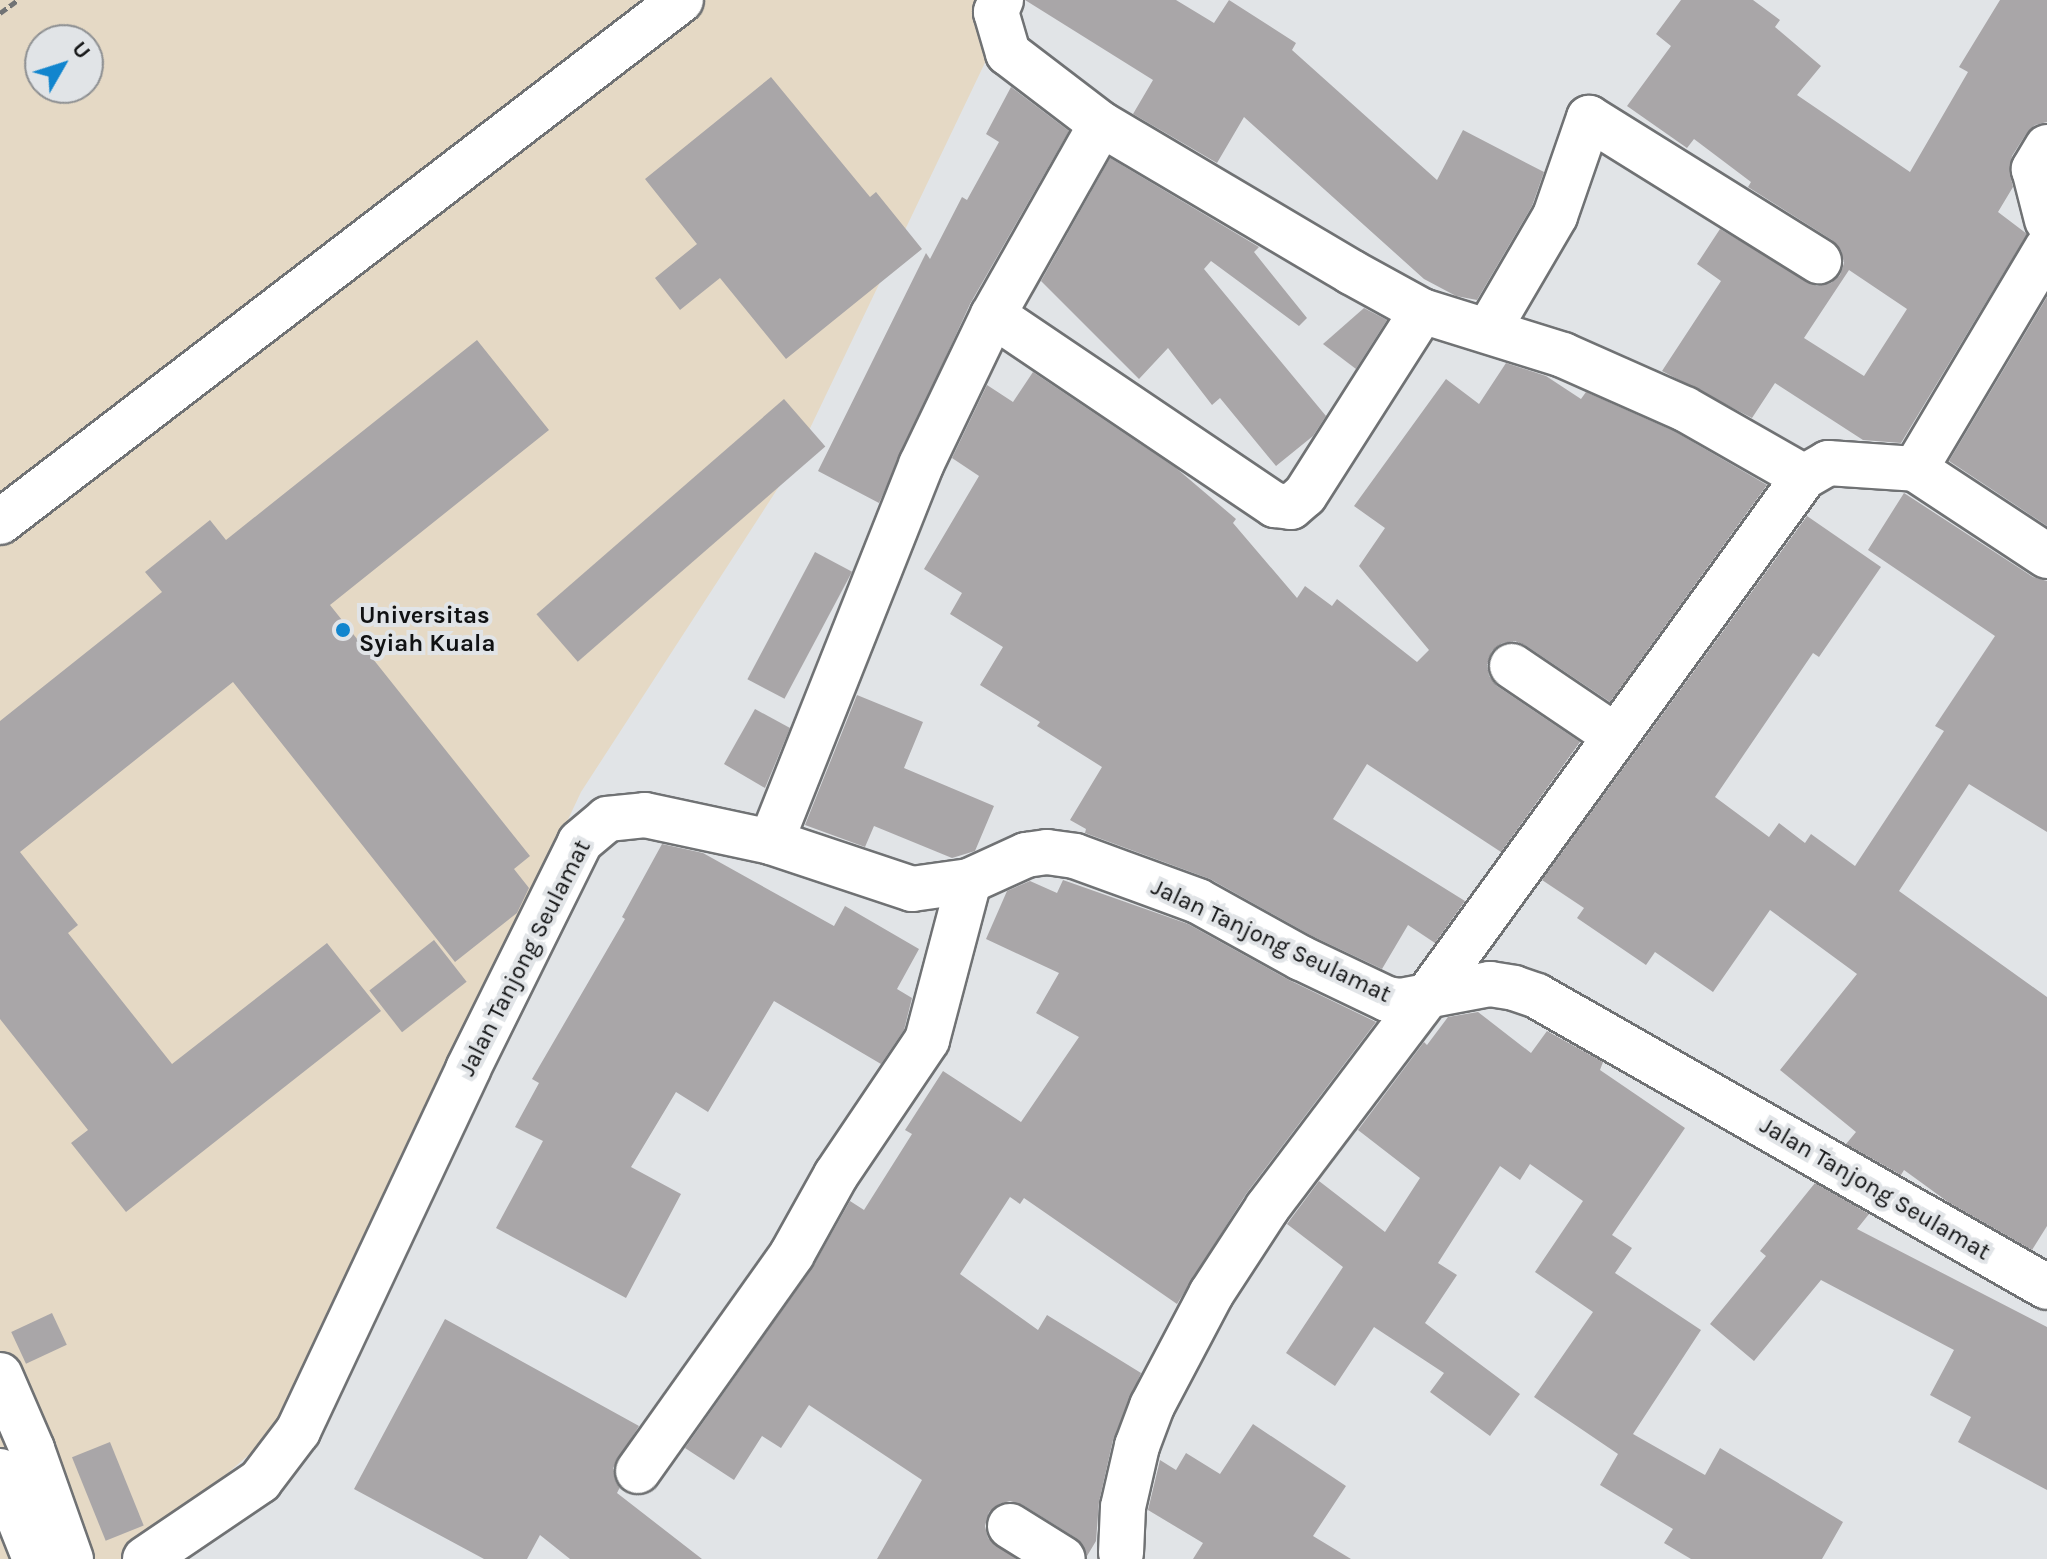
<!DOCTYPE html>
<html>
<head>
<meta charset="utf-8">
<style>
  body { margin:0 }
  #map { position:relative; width:2047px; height:1559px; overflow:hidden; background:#e1e4e7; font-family:Karla,sans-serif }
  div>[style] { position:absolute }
  .education>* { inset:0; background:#e5d9c5 }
  .building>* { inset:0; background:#a9a6a8; transform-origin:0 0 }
  .path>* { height:5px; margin-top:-2.5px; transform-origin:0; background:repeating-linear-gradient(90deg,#717375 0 8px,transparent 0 12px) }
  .roads { filter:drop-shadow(2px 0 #707274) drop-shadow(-2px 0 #707274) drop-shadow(0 2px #707274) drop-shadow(0 -2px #707274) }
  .street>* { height:44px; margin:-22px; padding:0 22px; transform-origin:22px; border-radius:22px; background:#fff }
  .secondary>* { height:44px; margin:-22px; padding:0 22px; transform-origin:22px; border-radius:22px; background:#fff }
  .dots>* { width:22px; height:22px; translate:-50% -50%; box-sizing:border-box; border:4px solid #e1e4e7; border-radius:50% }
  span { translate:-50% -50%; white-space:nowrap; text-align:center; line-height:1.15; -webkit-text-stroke:8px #e1e4e7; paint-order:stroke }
  .poi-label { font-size:24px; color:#111213; font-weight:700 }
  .left { translate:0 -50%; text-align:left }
  .street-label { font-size:24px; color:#111213 }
  .north { position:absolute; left:24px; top:24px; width:80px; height:80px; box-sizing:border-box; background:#e1e4e7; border:2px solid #8e9092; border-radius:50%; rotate:51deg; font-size:22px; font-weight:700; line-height:32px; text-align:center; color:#111213 }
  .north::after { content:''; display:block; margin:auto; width:28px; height:36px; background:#1185ce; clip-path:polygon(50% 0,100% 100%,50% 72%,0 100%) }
</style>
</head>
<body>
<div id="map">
  <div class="education">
    <i style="clip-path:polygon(evenodd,0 0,1015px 0,791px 468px,581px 792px,283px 1425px,151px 1540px,135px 1559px,0 1559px,0 0,40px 40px,88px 40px,88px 88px,40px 88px,40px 40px)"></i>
  </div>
  <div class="building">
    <i style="clip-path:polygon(1025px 0,1176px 0,1214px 23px,1229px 0,1296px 43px,1292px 50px,1437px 180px,1463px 130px,1544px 172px,1532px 206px,1477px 300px,1456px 296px,1424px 279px,1244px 117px,1217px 163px,1133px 114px,1153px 80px)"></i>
    <i style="clip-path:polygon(evenodd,1681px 0,1753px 0,1780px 20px,1775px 27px,1821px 66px,1797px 95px,1910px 172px,1968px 72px,1959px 67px,2000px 0,2047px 0,2047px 122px,2035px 125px,2026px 134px,2012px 156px,2010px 174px,2013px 187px,1998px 212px,2027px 234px,1901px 443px,1863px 440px,1775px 383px,1752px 418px,1662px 371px,1721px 281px,1697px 264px,1720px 229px,1817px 286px,1831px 283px,1840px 275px,1844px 263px,1841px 250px,1832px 240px,1748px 187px,1751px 182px,1694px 139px,1687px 148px,1627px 106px,1671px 46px,1656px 34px,1681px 0,1849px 270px,1907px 309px,1864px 376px,1804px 338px,1849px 270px)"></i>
    <i style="clip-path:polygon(771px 77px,870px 197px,876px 192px,922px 249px,786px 359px,720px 278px,680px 310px,655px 278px,697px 244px,645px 179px)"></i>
    <i style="clip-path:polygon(1011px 87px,1069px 131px,970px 304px,879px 503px,818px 471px,926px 253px,930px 259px,962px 197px,967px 200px,999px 142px,986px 134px)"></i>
    <i style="clip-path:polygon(1110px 158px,1259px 247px,1254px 252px,1307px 318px,1299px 326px,1211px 261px,1204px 269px,1326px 416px,1313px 436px,1276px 466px,1220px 398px,1212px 405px,1168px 348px,1139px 379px,1041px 281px)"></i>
    <i style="clip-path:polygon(2047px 297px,2047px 526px,1949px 461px)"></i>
    <i style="clip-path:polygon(1364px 308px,1387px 320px,1356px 369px,1323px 344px)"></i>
    <i style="clip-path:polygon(477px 340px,549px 430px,330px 605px,530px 856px,514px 869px,529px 888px,517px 913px,455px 962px,233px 682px,20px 852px,78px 925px,68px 933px,172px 1064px,327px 943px,381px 1011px,126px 1212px,71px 1143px,88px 1130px,0 1019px,0 721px,162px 592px,145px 572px,210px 520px,226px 540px)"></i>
    <i style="clip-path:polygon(1506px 363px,1546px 376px,1581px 399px,1586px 392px,1674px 431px,1767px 485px,1610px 702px,1525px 645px,1515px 641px,1502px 643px,1492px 651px,1487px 665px,1489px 676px,1497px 686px,1580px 742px,1501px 852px,1367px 764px,1333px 819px,1465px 901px,1435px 943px,1408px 925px,1382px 969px,1312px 936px,1210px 879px,1085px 833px,1086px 829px,1070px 820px,1102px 767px,1037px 726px,1040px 722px,980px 685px,1003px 647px,950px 614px,962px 593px,924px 569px,979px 476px,952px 458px,987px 385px,1013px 402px,1033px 372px,1176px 468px,1236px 519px,1233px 523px,1297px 598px,1305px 586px,1332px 606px,1337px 599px,1417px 662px,1429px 650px,1359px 566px,1385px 528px,1354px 506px,1446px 379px,1479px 404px)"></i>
    <i style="left:784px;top:399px;width:63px;height:328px;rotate:49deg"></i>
    <i style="clip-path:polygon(1904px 493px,2033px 577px,2047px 581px,2047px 832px,1969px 784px,1899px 891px,2047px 997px,2047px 1226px,2032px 1250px,1948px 1202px,1904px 1170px,1901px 1175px,1846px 1144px,1856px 1132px,1780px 1070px,1857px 974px,1770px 910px,1713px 992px,1655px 952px,1646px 965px,1577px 918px,1584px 908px,1542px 880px,1807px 516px,1881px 567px,1819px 657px,1813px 653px,1715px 797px,1769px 837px,1779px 823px,1805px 843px,1811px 834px,1855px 866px,1944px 731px,1935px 726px,1995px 636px,1868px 550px)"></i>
    <i style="left:815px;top:552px;width:42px;height:144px;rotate:28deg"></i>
    <i style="clip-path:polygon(857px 695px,923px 722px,904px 768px,994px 806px,975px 851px,952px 858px,874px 826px,865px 847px,805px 825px)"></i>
    <i style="clip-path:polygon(755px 709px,790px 728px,765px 788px,724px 764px)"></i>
    <i style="clip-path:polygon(662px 844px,703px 853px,834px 926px,845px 906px,919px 949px,897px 989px,912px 998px,904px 1030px,881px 1064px,774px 1001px,708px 1112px,676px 1092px,631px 1167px,681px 1194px,626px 1298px,496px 1228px,543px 1141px,515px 1127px,539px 1083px,532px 1079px,625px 919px,622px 917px)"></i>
    <i style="clip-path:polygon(1063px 880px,1188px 924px,1289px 980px,1376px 1022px,1246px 1194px,1177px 1304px,1024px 1198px,1020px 1204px,1010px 1197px,960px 1274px,1038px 1330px,1047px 1315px,1141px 1373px,1113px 1440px,1099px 1502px,1096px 1541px,1087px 1556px,1076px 1538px,1023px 1505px,1010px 1501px,999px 1504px,989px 1512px,985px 1526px,988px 1538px,1016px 1559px,877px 1559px,922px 1480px,809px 1405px,781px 1448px,762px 1436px,734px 1480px,685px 1448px,812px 1268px,850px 1201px,864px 1210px,912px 1134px,905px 1130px,943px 1071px,1021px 1122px,1079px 1037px,1036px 1013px,1059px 973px,986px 939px,1007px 891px,1030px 881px,1057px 893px)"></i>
    <i style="left:434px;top:940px;width:53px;height:82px;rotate:52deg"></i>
    <i style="clip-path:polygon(1478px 1012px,1531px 1053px,1547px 1031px,1603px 1062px,1600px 1070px,1685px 1128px,1612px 1235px,1632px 1248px,1615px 1273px,1701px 1330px,1633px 1434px,1705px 1475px,1720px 1448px,1843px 1522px,1822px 1559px,1691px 1559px,1664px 1543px,1673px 1529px,1600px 1485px,1618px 1454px,1534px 1397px,1593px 1312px,1535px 1272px,1583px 1201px,1530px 1164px,1520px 1180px,1500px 1166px,1438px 1263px,1457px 1275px,1425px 1323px,1520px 1394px,1490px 1436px,1430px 1392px,1444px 1373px,1374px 1327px,1335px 1386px,1286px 1353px,1343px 1267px,1287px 1224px,1319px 1181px,1385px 1232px,1420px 1178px,1358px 1130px,1424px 1042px,1427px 1045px,1448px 1017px)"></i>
    <i style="clip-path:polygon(1815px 1183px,1869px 1214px,1857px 1229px,2047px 1327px,2047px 1490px,1958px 1442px,1971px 1417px,1930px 1395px,1954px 1350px,1821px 1280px,1754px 1361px,1710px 1324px,1766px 1256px,1760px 1251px)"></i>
    <i style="left:52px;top:1313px;width:35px;height:45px;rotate:65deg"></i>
    <i style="clip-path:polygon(445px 1319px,639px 1426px,613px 1468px,620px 1487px,617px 1493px,702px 1559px,570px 1559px,540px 1535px,527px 1559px,484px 1559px,354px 1489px)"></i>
    <i style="clip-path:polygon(1253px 1424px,1346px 1486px,1313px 1536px,1351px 1559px,1193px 1559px,1203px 1543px,1148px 1510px,1160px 1460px,1176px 1470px,1186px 1453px,1220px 1474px)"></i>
    <i style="left:110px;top:1442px;width:90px;height:41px;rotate:68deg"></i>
  </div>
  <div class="path">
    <i style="left:0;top:13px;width:22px;rotate:-36deg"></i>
  </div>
  <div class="roads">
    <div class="street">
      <i style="left:1001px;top:0;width:13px;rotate:113deg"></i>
      <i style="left:996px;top:12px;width:43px;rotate:73.7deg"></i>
      <i style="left:1008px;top:53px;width:117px;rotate:37.4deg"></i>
      <i style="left:1101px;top:124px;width:291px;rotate:30.6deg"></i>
      <i style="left:1351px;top:272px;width:81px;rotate:28.8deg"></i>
      <i style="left:1422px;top:311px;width:148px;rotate:17.3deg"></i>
      <i style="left:1563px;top:355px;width:133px;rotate:23.9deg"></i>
      <i style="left:1685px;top:409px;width:137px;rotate:29.7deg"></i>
      <i style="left:2047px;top:147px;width:26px;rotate:121deg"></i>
      <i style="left:2034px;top:169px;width:53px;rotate:75.7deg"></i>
      <i style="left:2047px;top:248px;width:257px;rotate:120.8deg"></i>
      <i style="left:1915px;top:469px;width:158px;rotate:33.4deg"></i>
      <i style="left:993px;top:315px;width:340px;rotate:34deg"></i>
      <i style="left:1275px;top:505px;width:16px;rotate:7deg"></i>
      <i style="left:1291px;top:507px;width:18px;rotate:-41deg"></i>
      <i style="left:1305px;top:495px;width:218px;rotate:-57.5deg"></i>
      <i style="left:1489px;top:329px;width:131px;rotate:-59.7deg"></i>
      <i style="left:1555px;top:216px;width:104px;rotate:-70.9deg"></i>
      <i style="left:1589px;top:118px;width:271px;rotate:31.9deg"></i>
      <i style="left:0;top:522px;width:858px;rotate:-37.47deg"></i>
      <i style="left:1512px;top:666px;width:123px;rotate:34.1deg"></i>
      <i style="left:771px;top:842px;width:406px;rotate:-68.3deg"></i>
      <i style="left:921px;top:465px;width:166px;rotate:-64.4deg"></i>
      <i style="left:993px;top:315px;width:219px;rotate:-60.5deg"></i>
      <i style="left:638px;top:1471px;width:266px;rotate:-54.6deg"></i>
      <i style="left:792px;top:1254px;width:90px;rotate:-60.9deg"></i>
      <i style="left:836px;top:1175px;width:163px;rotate:-56deg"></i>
      <i style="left:927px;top:1040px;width:164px;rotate:-75.2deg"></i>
      <i style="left:1010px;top:1526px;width:62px;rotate:31.9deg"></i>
      <i style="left:1121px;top:1553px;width:46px;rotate:-87.5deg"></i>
      <i style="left:1123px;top:1507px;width:63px;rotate:-77.1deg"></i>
      <i style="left:1137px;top:1446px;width:43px;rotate:-69.4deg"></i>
      <i style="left:1152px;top:1406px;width:127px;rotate:-62.2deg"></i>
      <i style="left:1211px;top:1294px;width:103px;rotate:-56.9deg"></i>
      <i style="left:1267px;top:1208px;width:267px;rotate:-52.9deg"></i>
      <i style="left:1428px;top:995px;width:640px;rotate:-54.03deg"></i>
      <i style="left:1804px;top:477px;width:28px;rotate:-30deg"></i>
      <i style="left:1828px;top:463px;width:87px;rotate:3.9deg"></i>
    </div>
    <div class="secondary">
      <i style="left:0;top:1375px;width:81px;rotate:66.6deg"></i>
      <i style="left:32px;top:1449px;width:117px;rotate:70.5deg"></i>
      <i style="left:0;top:1471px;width:95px;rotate:68.3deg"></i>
      <i style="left:145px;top:1559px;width:139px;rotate:-34.1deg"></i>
      <i style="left:260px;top:1481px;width:63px;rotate:-52.8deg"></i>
      <i style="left:298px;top:1431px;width:400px;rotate:-64.8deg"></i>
      <i style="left:468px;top:1069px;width:253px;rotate:-63.7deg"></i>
      <i style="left:580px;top:842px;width:35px;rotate:-40deg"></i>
      <i style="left:607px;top:819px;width:38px;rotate:-6deg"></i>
      <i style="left:645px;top:815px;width:129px;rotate:12.1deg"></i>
      <i style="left:771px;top:842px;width:149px;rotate:18.4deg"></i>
      <i style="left:912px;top:889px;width:58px;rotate:-8deg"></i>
      <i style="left:969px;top:881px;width:63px;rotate:-24.5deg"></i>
      <i style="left:1026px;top:855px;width:21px;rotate:-8deg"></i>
      <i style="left:1047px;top:852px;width:28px;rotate:8deg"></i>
      <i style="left:1075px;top:856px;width:131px;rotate:20.1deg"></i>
      <i style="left:1198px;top:901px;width:118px;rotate:29deg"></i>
      <i style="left:1301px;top:958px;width:95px;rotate:25.5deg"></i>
      <i style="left:1387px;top:999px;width:13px;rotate:9deg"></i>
      <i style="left:1400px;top:1001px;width:92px;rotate:-10.7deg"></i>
      <i style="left:1490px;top:984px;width:24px;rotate:9deg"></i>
      <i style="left:1514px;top:988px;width:24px;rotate:19deg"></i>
      <i style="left:1537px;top:996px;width:587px;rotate:29.71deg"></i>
    </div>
  </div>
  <div class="dots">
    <i style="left:343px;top:630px;background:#1185ce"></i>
  </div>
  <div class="poi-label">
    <span class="left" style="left:359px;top:630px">Universitas<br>Syiah Kuala</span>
  </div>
  <div class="street-label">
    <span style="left:1271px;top:941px;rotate:25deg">Jalan Tanjong Seulamat</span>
    <span style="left:525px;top:958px;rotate:-63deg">Jalan Tanjong Seulamat</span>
    <span style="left:1875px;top:1189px;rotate:30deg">Jalan Tanjong Seulamat</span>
  </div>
  <div class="north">U</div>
</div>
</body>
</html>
